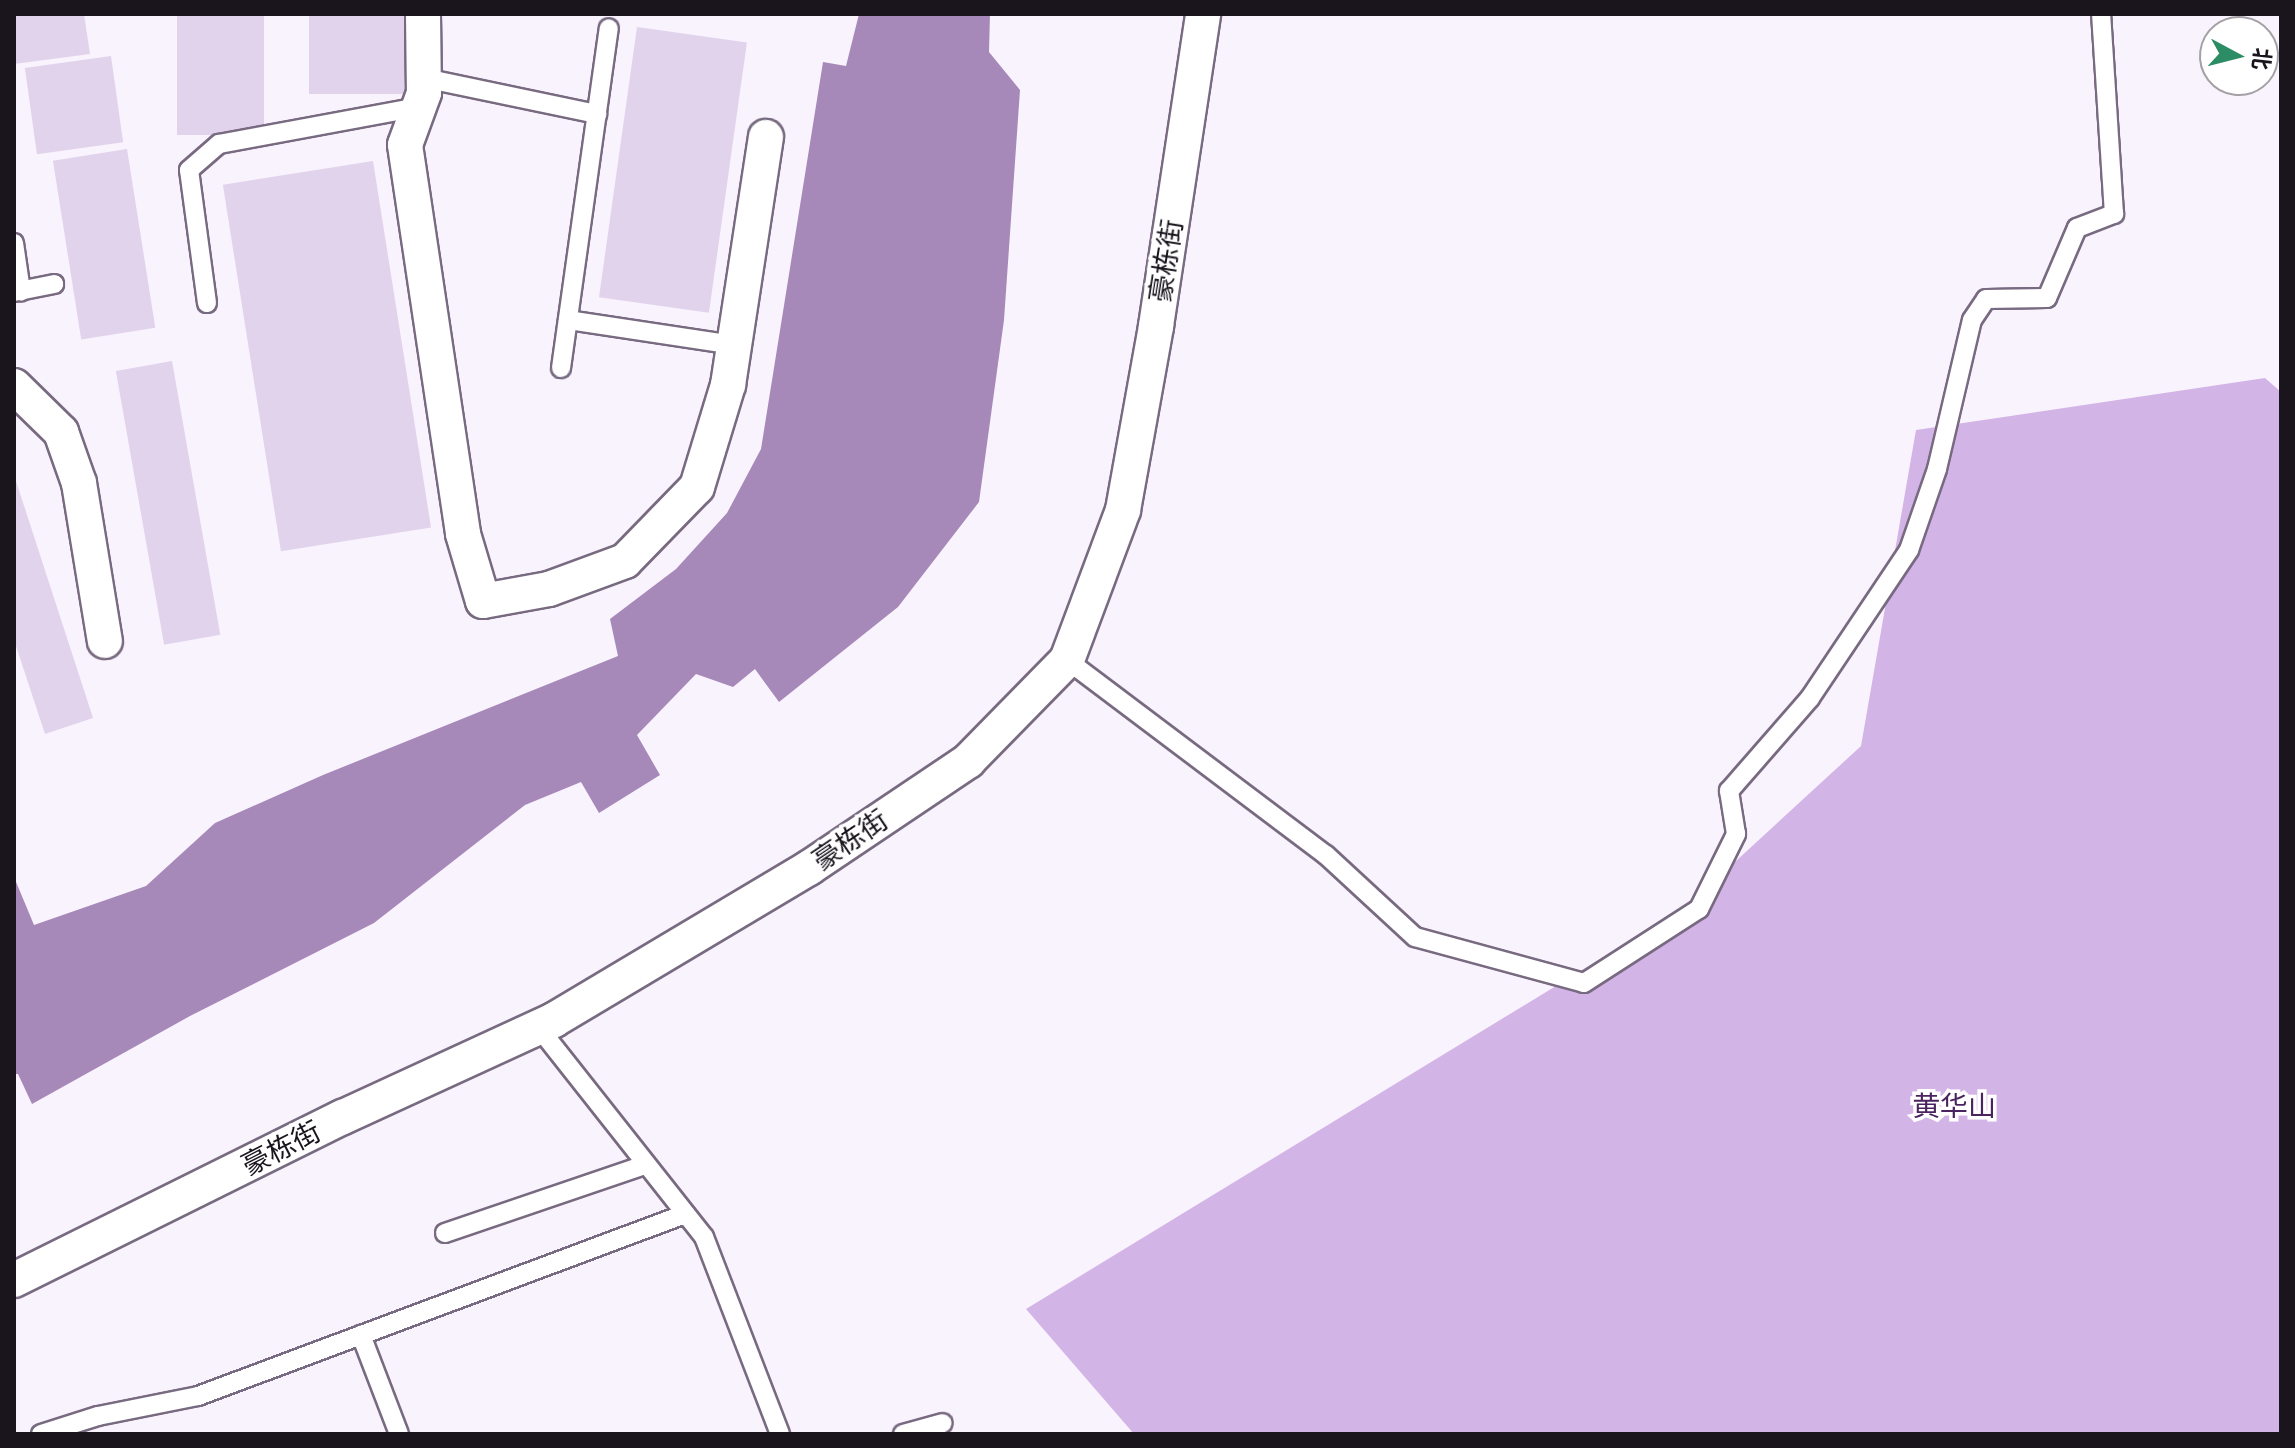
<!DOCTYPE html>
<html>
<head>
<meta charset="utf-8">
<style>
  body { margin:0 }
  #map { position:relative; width:2295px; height:1448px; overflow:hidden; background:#f9f3fd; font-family:Cabin,"Noto Sans SC",sans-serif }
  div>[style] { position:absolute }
  .forest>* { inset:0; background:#d3b4e6 }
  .water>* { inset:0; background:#a789b9 }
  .building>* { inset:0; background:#e2d3ec; transform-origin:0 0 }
  .roads { filter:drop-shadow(2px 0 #786a80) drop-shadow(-2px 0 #786a80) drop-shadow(0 2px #786a80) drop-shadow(0 -2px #786a80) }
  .service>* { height:18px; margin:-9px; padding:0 9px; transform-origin:9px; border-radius:9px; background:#fff }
  .minor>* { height:34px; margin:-17px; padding:0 17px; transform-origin:17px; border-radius:17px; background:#fff }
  span { translate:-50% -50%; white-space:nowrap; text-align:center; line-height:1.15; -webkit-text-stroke:7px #fff; paint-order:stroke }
  .street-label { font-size:28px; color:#1a151d }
  .park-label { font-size:28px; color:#4a235f }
  .frame { position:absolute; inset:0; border:16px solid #1a151d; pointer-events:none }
  .north { position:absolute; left:2199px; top:16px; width:80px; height:80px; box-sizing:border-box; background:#fff; border:2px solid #a3a1a5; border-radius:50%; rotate:97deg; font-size:22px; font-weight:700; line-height:32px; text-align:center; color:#1a151d }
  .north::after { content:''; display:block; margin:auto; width:28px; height:36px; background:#2c8c65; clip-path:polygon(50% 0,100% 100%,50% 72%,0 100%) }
</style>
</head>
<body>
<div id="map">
  <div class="forest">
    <i style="clip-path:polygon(2265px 378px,2281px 392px,2281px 1434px,1134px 1434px,1026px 1309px,1687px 906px,1861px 746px,1916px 430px)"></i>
  </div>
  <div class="water">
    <i style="clip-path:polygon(859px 14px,990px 14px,989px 52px,1020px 90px,1004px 320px,979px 502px,898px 607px,779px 702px,755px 669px,733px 687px,696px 674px,637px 735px,660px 775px,599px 813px,581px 782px,525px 805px,374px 923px,190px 1016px,32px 1104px,18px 1074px,14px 1074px,14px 877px,34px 925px,146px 886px,215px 823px,323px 775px,618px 656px,610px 619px,676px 569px,727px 513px,761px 449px,823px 62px,846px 66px)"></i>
  </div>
  <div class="building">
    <i style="clip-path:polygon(14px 14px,84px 14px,90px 54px,14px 64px)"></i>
    <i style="left:177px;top:14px;width:87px;height:121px"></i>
    <i style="left:309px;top:14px;width:97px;height:80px"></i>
    <i style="left:637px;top:27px;width:111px;height:273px;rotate:8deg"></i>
    <i style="left:111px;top:56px;width:87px;height:87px;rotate:82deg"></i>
    <i style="left:127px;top:149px;width:181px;height:75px;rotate:81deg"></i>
    <i style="left:373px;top:161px;width:371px;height:152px;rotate:81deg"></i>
    <i style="left:172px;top:361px;width:278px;height:57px;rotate:80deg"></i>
    <i style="clip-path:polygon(15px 478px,93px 718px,45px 734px,14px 640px)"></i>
  </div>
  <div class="roads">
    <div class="service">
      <i style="left:424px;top:78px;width:177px;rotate:11.8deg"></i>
      <i style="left:14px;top:243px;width:49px;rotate:81.7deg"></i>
      <i style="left:14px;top:292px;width:41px;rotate:-11.3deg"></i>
      <i style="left:207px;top:303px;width:134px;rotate:-97.7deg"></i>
      <i style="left:189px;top:170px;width:40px;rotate:-41deg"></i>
      <i style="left:219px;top:144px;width:203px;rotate:-10.5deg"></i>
      <i style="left:568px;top:320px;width:168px;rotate:8.6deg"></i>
      <i style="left:561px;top:368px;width:343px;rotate:-82deg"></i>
      <i style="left:1067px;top:660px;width:324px;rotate:37deg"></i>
      <i style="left:1326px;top:855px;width:121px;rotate:42.7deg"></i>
      <i style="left:1415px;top:937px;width:175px;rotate:15.2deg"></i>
      <i style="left:1584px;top:983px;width:137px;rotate:-32.8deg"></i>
      <i style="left:1699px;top:909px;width:84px;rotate:-63.7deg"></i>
      <i style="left:1736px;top:834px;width:44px;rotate:-99.2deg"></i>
      <i style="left:1729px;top:791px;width:123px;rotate:-48.9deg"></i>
      <i style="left:1810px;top:698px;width:178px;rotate:-56.2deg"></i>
      <i style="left:1909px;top:550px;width:86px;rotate:-70.9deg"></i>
      <i style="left:1937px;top:469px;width:153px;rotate:-76.8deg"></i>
      <i style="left:1972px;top:320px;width:25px;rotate:-56deg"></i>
      <i style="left:1986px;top:299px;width:61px;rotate:-0.9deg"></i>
      <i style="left:2047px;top:298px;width:76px;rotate:-66.8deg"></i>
      <i style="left:2077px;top:228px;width:40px;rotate:-21deg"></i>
      <i style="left:2114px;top:214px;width:200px;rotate:-93.7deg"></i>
      <i style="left:539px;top:1028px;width:266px;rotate:51.7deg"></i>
      <i style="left:704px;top:1237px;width:211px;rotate:68.9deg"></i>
      <i style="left:445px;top:1233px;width:211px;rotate:-18.8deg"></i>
      <i style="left:361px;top:1335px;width:106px;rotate:69deg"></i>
      <i style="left:41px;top:1434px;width:60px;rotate:-17.5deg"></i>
      <i style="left:98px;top:1416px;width:102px;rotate:-11.3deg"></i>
      <i style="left:198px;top:1396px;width:520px;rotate:-20.49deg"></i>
      <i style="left:903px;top:1434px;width:41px;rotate:-15.4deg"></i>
    </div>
    <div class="minor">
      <i style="left:423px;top:14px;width:79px;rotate:89.3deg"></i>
      <i style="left:424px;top:93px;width:55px;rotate:110.1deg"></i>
      <i style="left:405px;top:145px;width:393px;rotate:81.5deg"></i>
      <i style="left:463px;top:534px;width:70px;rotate:73.4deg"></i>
      <i style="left:483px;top:601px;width:67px;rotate:-10.3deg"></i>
      <i style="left:549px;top:589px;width:81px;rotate:-20.2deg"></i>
      <i style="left:625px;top:561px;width:103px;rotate:-45.8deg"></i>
      <i style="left:697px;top:487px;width:107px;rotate:-73.1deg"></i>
      <i style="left:728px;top:385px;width:251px;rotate:-81.3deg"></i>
      <i style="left:14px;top:386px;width:66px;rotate:44.4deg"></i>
      <i style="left:61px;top:432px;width:54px;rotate:70.6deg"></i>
      <i style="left:79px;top:483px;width:160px;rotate:80.7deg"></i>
      <i style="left:14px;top:1280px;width:367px;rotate:-26.4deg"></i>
      <i style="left:343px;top:1117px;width:232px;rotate:-24.7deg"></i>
      <i style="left:554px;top:1020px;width:297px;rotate:-30.8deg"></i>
      <i style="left:809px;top:868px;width:192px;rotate:-33.9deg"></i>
      <i style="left:968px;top:761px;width:141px;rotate:-45.6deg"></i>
      <i style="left:1067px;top:660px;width:160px;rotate:-69.5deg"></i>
      <i style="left:1123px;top:510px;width:187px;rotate:-79.8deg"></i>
      <i style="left:1156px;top:326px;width:316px;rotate:-81.4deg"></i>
    </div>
  </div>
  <div class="street-label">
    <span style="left:1166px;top:261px;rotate:-81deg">豪栋街</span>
    <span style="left:850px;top:840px;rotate:-34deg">豪栋街</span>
    <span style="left:281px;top:1148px;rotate:-27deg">豪栋街</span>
  </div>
  <div class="park-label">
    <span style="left:1954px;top:1106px">黄华山</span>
  </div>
  <div class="frame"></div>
  <div class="north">北</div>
</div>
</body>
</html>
